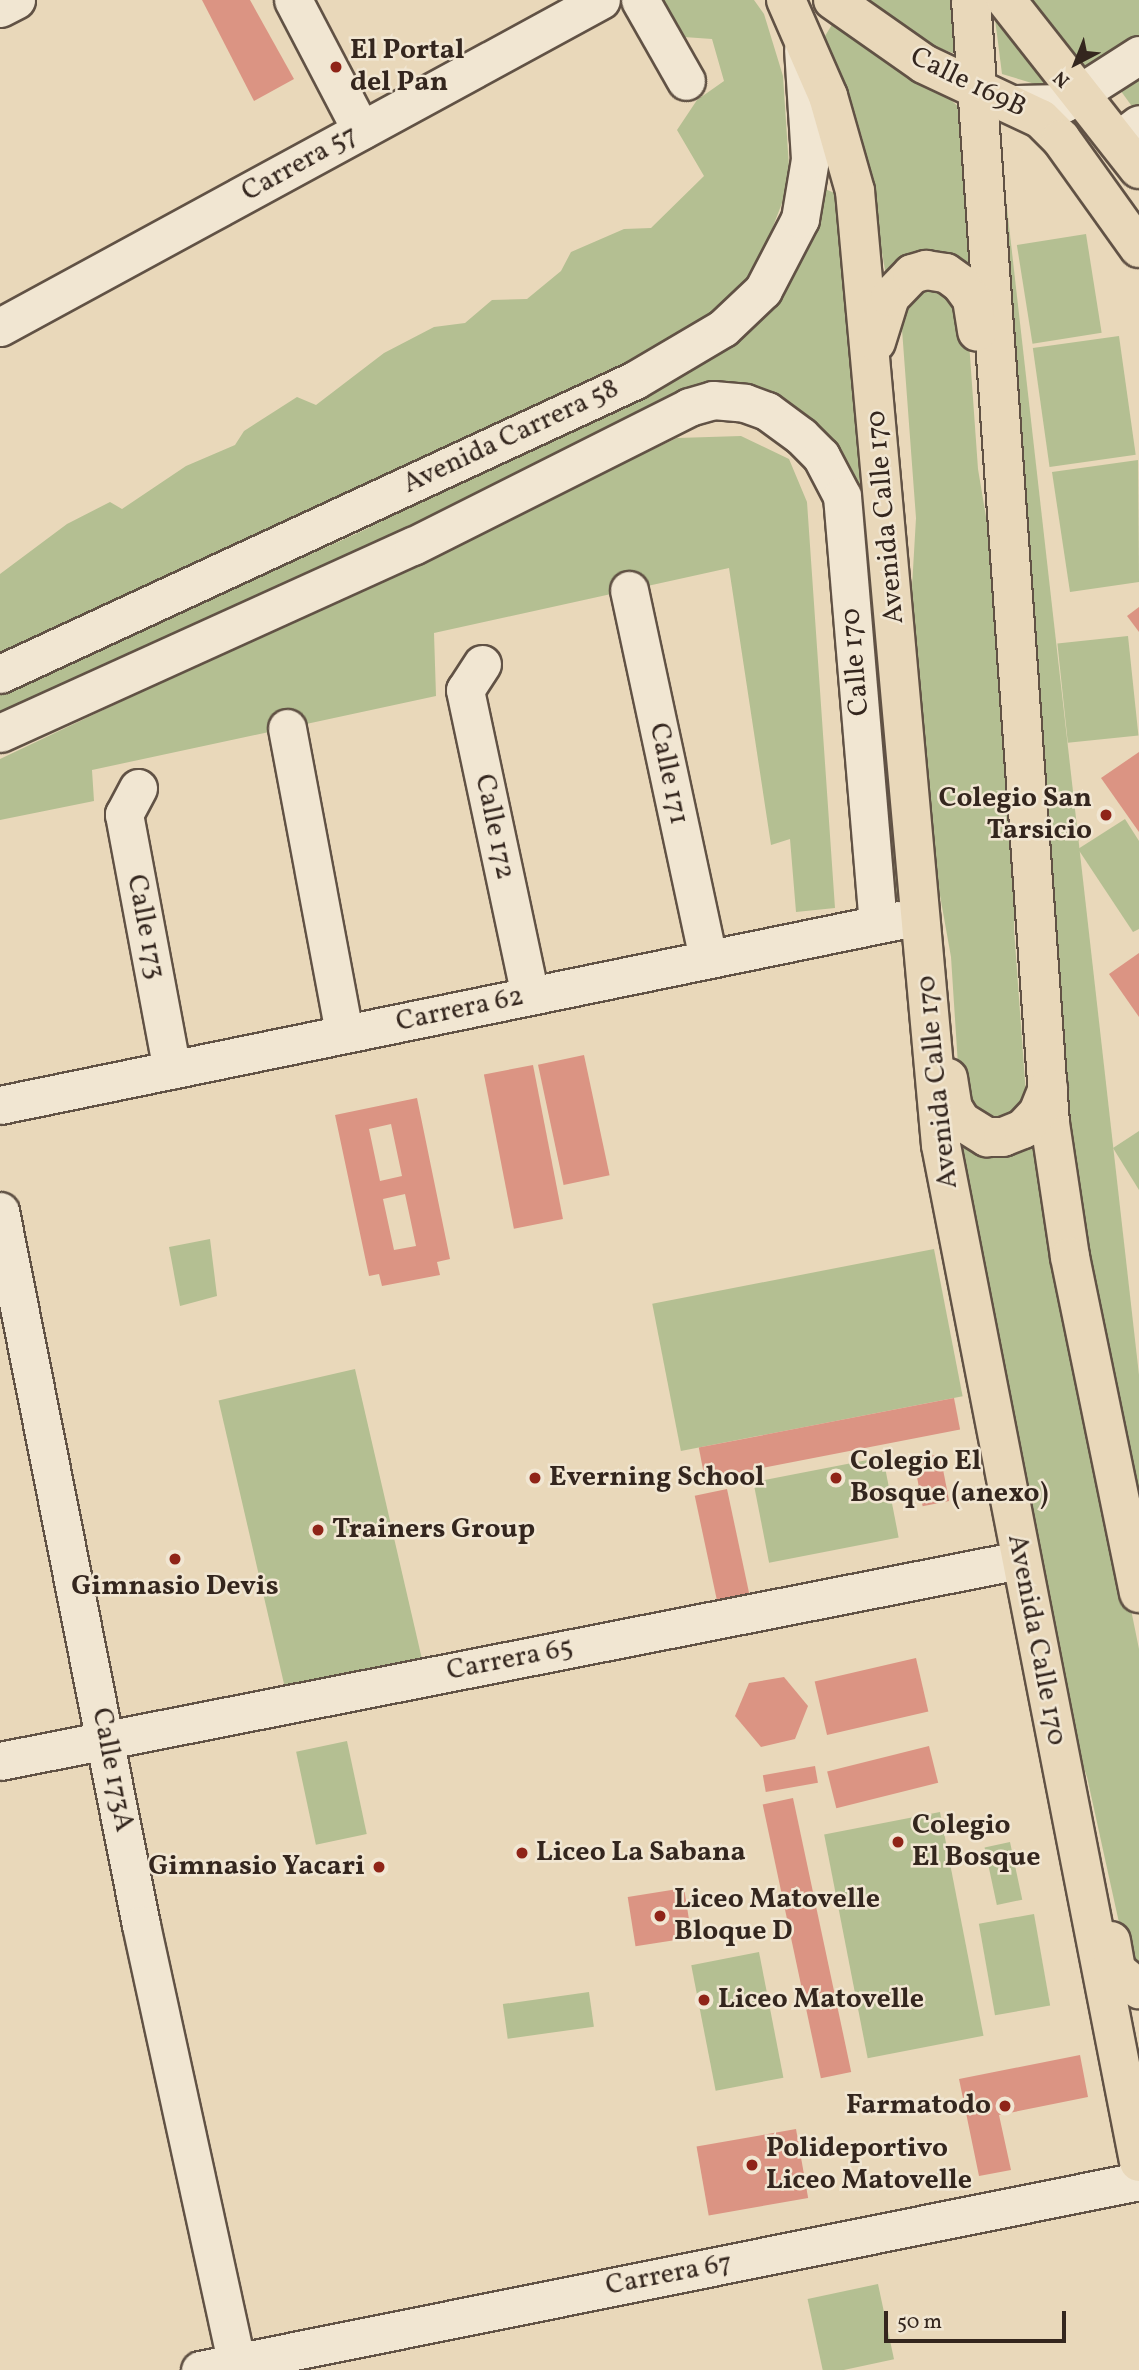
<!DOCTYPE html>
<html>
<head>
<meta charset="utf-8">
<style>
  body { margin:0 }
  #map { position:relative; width:1139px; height:2370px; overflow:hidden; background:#e9d8ba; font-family:Vollkorn,serif }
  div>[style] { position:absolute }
  .green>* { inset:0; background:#b4bf92; transform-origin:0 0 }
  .building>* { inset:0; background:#db9483; transform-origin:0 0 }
  .roads { filter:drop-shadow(2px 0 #615245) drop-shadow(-2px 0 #615245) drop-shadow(0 2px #615245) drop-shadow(0 -2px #615245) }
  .minor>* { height:37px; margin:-18.5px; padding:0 18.5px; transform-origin:18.5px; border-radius:18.5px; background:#f1e6d2 }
  .major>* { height:38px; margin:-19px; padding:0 19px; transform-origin:19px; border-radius:19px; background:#e9d8ba }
  .dots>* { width:19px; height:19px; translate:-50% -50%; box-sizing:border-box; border:4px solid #f1e6d2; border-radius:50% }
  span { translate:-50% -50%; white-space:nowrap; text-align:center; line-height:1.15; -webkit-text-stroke:5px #f1e6d2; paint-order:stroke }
  .poi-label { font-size:28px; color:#34261e; font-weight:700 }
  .left { translate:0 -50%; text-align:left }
  .right { translate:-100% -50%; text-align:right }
  .street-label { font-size:28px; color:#34261e }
  .north { position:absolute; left:1041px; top:28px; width:70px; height:70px; -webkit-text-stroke:5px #f1e6d2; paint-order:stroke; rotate:222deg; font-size:19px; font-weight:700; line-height:28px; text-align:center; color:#34261e }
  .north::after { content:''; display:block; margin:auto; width:24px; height:32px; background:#34261e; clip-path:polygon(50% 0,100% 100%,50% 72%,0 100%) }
  .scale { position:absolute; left:884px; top:2311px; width:182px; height:32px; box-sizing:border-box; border:4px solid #34261e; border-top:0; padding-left:9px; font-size:21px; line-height:24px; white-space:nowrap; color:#34261e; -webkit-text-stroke:5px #f1e6d2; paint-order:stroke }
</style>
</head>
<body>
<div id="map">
  <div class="green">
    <i style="clip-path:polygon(663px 0,754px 0,764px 14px,783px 76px,790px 182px,753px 279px,709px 322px,654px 352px,0 657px,0 574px,67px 524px,110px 502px,122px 509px,186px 466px,235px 445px,244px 431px,297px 397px,316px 405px,384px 353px,434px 327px,465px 323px,492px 300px,527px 299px,561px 271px,571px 252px,624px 229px,651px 228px,704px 176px,677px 130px,697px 100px,724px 81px,712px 39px,684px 37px)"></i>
    <i style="clip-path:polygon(853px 0,956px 0,959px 49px,953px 53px,926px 43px)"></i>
    <i style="clip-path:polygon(1031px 0,1139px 0,1139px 41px,1089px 77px)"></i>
    <i style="clip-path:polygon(995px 19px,1048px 88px,1002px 74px)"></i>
    <i style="clip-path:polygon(833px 23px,919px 71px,962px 110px,972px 259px,968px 264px,889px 275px,885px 270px,862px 137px,825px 36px)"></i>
    <i style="clip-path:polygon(1139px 66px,1139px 116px,1115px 83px)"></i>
    <i style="clip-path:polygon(1001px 155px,1139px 1375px,1139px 1557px,1079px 1263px,1023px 607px)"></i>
    <i style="clip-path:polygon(825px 189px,837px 194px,905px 882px,900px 903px,892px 901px,830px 444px,804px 414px,773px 393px,729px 384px,0 716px,0 693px,360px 532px,689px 368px,813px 195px)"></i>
    <i style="left:1086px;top:234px;width:100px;height:70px;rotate:81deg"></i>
    <i style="clip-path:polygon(942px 286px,968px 328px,978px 469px,994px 565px,1015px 846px,1014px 929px,1026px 1095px,1022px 1108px,986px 1125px,959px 1081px,951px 957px,929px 834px,911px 604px,916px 518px,901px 316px,918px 289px)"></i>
    <i style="left:1119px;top:336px;width:120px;height:87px;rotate:82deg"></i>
    <i style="clip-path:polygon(741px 436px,789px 459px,807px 502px,835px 908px,796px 912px,790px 839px,771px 845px,729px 568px,434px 633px,436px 696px,92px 770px,94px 801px,0 820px,0 759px,677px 438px)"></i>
    <i style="clip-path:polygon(1138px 460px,1139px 582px,1070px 592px,1052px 472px)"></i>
    <i style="left:1128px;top:636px;width:100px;height:71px;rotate:84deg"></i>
    <i style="clip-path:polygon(1125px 819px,1139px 841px,1139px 929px,1133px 932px,1078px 849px)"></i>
    <i style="clip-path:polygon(1139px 1131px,1139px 1190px,1113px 1148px)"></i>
    <i style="clip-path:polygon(1035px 1134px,1139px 1649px,1139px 1975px,1125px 1950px,1087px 1777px,1063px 1708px,958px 1144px)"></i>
    <i style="clip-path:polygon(210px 1239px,217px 1296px,180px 1306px,169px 1247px)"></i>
    <i style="left:934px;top:1249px;width:150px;height:287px;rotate:79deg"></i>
    <i style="left:355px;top:1369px;width:302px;height:140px;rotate:77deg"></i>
    <i style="left:883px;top:1457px;width:82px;height:132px;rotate:79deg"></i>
    <i style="left:347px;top:1741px;width:95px;height:52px;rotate:78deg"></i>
    <i style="left:940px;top:1812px;width:228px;height:118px;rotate:79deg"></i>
    <i style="left:1010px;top:1842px;width:59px;height:26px;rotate:78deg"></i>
    <i style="left:1034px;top:1914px;width:93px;height:56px;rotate:80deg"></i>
    <i style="left:759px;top:1952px;width:128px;height:69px;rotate:79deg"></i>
    <i style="left:589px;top:1992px;width:35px;height:87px;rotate:82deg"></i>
    <i style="left:878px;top:2284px;width:77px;height:72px;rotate:78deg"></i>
  </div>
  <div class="building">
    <i style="clip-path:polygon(202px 0,250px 0,294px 79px,254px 101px)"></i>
    <i style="clip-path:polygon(1139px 607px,1139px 632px,1127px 616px)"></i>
    <i style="clip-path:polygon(1139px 752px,1139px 832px,1101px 778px)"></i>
    <i style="clip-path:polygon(1139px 953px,1139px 1017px,1109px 974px)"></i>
    <i style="left:584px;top:1055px;width:123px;height:47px;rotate:78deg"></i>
    <i style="left:533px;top:1065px;width:157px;height:50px;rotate:79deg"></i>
    <i style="clip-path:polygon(evenodd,417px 1098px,450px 1259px,437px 1262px,440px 1275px,382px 1286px,379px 1274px,369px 1276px,335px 1115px,417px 1098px,391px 1124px,402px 1176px,380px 1181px,369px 1129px,391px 1124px,417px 1098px,405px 1194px,416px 1246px,394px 1250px,383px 1199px,405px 1194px)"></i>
    <i style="left:954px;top:1398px;width:32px;height:260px;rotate:79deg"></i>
    <i style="left:940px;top:1454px;width:48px;height:27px;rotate:79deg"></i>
    <i style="left:727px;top:1489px;width:107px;height:33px;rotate:78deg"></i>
    <i style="left:916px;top:1658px;width:55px;height:104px;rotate:77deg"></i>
    <i style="clip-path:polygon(784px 1677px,808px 1706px,795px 1739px,761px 1747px,735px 1716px,749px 1683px)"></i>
    <i style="left:929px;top:1746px;width:38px;height:105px;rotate:76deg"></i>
    <i style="left:815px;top:1766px;width:17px;height:53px;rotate:80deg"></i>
    <i style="left:793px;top:1798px;width:280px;height:31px;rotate:78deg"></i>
    <i style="left:684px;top:1888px;width:50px;height:57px;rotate:81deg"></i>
    <i style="clip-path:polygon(1080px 2055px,1088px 2097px,999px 2115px,1011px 2170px,979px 2176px,959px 2079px)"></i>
    <i style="left:796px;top:2129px;width:70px;height:101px;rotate:80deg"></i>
  </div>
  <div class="roads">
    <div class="minor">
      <i style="left:293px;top:0;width:147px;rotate:62.4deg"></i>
      <i style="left:640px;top:0;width:93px;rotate:60.4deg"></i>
      <i style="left:0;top:8px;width:18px;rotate:-27deg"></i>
      <i style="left:1016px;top:104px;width:48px;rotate:-1.2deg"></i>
      <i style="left:1064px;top:103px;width:89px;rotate:-32.6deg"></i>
      <i style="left:1118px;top:140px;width:26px;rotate:-37deg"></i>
      <i style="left:0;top:327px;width:684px;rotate:-28.55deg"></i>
      <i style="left:629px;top:590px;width:376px;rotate:77.9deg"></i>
      <i style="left:482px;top:664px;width:31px;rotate:123deg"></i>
      <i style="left:465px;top:690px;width:312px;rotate:78deg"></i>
      <i style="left:0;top:674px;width:700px;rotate:-24.84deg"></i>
      <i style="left:635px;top:380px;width:102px;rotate:-30.6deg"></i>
      <i style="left:723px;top:328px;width:55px;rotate:-43.5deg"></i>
      <i style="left:763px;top:290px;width:80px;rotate:-62.5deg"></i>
      <i style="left:800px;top:219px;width:61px;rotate:-80.5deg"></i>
      <i style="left:810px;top:159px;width:110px;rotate:-93.6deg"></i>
      <i style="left:287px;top:728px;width:311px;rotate:79.4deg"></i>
      <i style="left:0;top:733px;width:453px;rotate:-24.4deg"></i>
      <i style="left:413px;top:546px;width:309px;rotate:-26.7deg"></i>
      <i style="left:689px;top:407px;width:25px;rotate:-16deg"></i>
      <i style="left:713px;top:400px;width:32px;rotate:5deg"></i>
      <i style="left:745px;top:403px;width:23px;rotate:20deg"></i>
      <i style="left:767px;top:411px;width:42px;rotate:36.3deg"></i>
      <i style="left:801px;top:436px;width:28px;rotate:45deg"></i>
      <i style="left:821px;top:456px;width:45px;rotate:62.3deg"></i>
      <i style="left:842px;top:496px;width:429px;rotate:85.2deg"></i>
      <i style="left:138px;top:788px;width:30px;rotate:118deg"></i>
      <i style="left:124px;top:814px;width:260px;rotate:79.4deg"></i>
      <i style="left:0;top:1105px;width:919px;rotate:-11.62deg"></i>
      <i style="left:0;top:1211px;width:728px;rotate:78.83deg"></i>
      <i style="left:141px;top:1925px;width:455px;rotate:77.7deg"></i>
      <i style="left:0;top:1761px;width:1040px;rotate:-11.15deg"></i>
      <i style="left:200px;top:2370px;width:958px;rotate:-11.38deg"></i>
    </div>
    <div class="major">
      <i style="left:786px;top:0;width:105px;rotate:66.4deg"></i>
      <i style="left:828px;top:96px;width:99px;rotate:74.1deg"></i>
      <i style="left:855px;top:191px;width:958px;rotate:84.85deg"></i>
      <i style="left:941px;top:1145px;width:1036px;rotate:78.98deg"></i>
      <i style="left:833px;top:0;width:111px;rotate:35.1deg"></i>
      <i style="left:924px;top:64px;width:129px;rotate:25.2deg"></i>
      <i style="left:1041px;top:119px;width:28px;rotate:45deg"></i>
      <i style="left:1061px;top:139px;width:134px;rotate:54.4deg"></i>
      <i style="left:971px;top:0;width:1126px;rotate:85.98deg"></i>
      <i style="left:1050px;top:1123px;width:135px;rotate:81.5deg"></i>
      <i style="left:1070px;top:1257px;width:343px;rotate:78.4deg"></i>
      <i style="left:1006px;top:0;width:215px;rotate:51.8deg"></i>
      <i style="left:876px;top:342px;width:47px;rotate:-72.7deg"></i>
      <i style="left:890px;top:297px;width:32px;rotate:-46deg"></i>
      <i style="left:912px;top:274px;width:15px;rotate:-16deg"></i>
      <i style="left:926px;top:270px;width:20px;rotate:9deg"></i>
      <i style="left:946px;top:273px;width:19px;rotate:36deg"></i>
      <i style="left:961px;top:284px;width:19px;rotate:54deg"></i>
      <i style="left:972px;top:299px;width:33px;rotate:81deg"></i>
      <i style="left:948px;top:1078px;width:30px;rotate:81deg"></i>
      <i style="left:953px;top:1108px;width:15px;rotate:58deg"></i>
      <i style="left:961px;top:1121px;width:31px;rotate:32deg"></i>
      <i style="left:987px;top:1137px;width:16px"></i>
      <i style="left:1003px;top:1137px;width:22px;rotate:-22deg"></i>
      <i style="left:1023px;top:1129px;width:22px;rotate:-47deg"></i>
      <i style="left:1038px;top:1113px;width:27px;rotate:-68deg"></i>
      <i style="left:1111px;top:1941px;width:29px;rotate:80deg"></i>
      <i style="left:1116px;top:1970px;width:30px;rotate:40deg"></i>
    </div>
  </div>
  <div class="dots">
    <i style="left:336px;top:67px;background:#8f2418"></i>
    <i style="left:1106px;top:815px;background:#8f2418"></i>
    <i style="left:535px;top:1478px;background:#8f2418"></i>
    <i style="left:836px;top:1478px;background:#8f2418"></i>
    <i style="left:318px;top:1530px;background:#8f2418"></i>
    <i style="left:175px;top:1559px;background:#8f2418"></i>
    <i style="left:898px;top:1842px;background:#8f2418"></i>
    <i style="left:522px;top:1853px;background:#8f2418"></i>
    <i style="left:379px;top:1867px;background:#8f2418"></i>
    <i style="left:660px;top:1916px;background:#8f2418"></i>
    <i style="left:704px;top:2000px;background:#8f2418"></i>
    <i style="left:1005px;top:2106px;background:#8f2418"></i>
    <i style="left:752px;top:2165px;background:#8f2418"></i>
  </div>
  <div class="poi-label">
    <span class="left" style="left:350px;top:67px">El Portal<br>del Pan</span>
    <span class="right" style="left:1092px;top:815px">Colegio San<br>Tarsicio</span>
    <span class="left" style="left:850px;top:1478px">Colegio El<br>Bosque (anexo)</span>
    <span class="left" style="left:549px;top:1478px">Everning School</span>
    <span class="left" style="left:332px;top:1530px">Trainers Group</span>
    <span style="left:175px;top:1587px">Gimnasio Devis</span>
    <span class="left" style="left:912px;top:1842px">Colegio<br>El Bosque</span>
    <span class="left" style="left:536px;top:1853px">Liceo La Sabana</span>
    <span class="right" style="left:365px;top:1867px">Gimnasio Yacari</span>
    <span class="left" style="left:674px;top:1916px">Liceo Matovelle<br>Bloque D</span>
    <span class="left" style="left:718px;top:2000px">Liceo Matovelle</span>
    <span class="right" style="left:991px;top:2106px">Farmatodo</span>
    <span class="left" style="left:766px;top:2165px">Polideportivo<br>Liceo Matovelle</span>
  </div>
  <div class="street-label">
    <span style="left:968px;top:83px;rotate:26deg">Calle 169B</span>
    <span style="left:300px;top:164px;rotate:-29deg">Carrera 57</span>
    <span style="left:511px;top:437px;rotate:-25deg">Avenida Carrera 58</span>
    <span style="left:886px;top:517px;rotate:-95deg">Avenida Calle 170</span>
    <span style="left:856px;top:662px;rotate:-95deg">Calle 170</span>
    <span style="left:668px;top:774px;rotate:78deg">Calle 171</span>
    <span style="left:494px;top:827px;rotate:78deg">Calle 172</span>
    <span style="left:145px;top:927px;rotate:79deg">Calle 173</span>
    <span style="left:460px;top:1010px;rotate:-12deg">Carrera 62</span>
    <span style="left:938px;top:1082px;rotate:-96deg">Avenida Calle 170</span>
    <span style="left:1036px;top:1640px;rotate:79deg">Avenida Calle 170</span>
    <span style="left:510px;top:1660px;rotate:-11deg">Carrera 65</span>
    <span style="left:112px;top:1770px;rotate:79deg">Calle 173A</span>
    <span style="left:669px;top:2275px;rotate:-11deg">Carrera 67</span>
  </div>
  <div class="north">N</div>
  <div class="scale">50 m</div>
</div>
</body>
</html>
